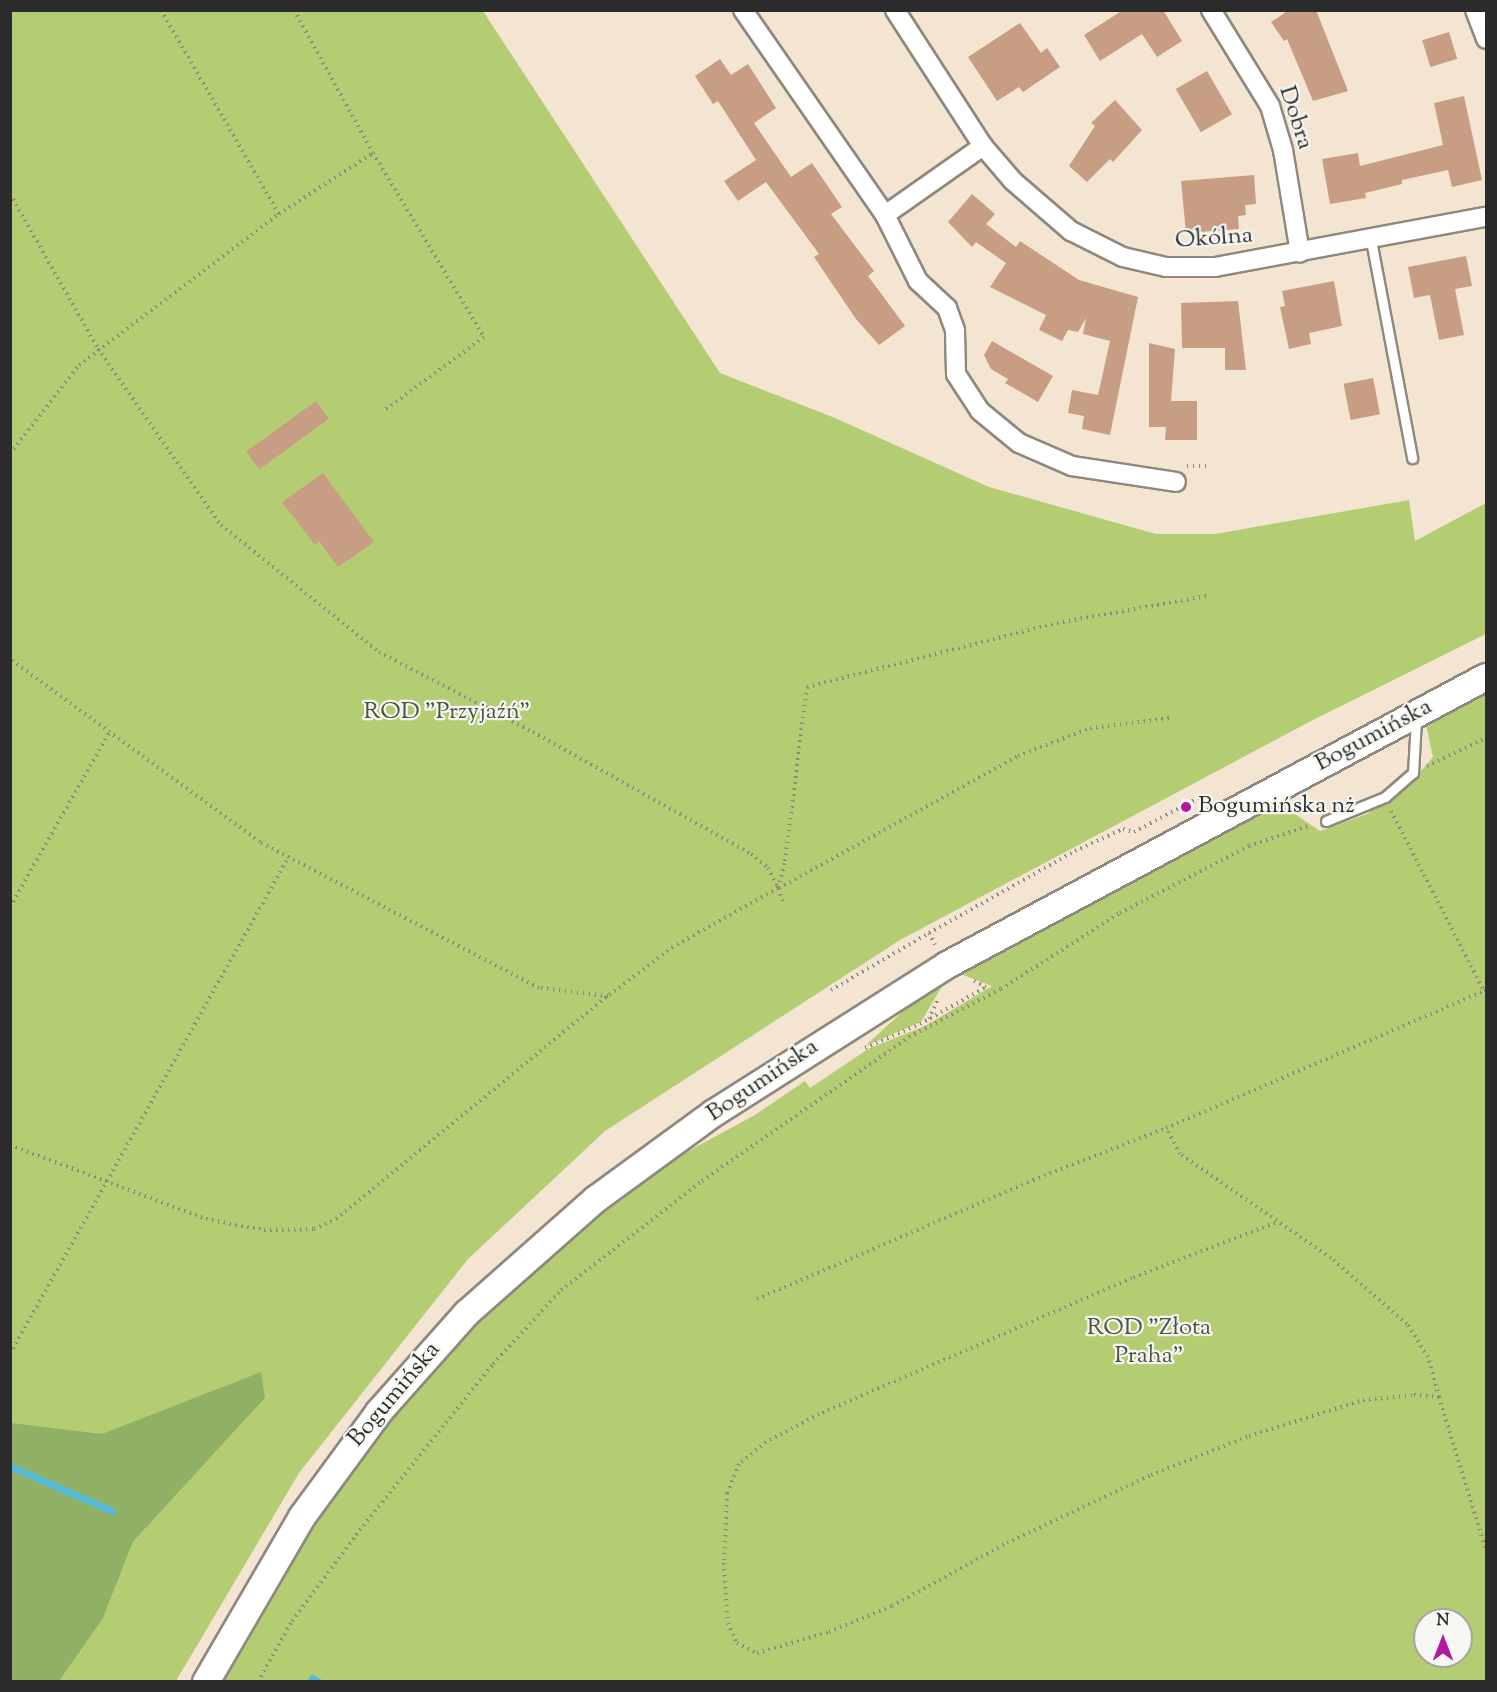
<!DOCTYPE html>
<html>
<head>
<meta charset="utf-8">
<style>
  body { margin:0 }
  #map { position:relative; width:1497px; height:1692px; overflow:hidden; background:#f3e5d1; font-family:"Sorts Mill Goudy",serif }
  div>[style] { position:absolute }
  .green>* { inset:0; background:#b4cd73 }
  .forest>* { inset:0; background:#8fb065 }
  .stream>* { height:7px; margin:-3.5px; padding:0 3.5px; transform-origin:3.5px; border-radius:3.5px; background:#57bbd6 }
  .building>* { inset:0; background:#c79d84; transform-origin:0 0 }
  .path>* { height:4px; margin-top:-2px; transform-origin:0; background:repeating-linear-gradient(90deg,#8f887e 0 1.5px,transparent 0 6px) }
  .roads { filter:drop-shadow(2px 0 #8f887e) drop-shadow(-2px 0 #8f887e) drop-shadow(0 2px #8f887e) drop-shadow(0 -2px #8f887e) }
  .lane>* { height:9px; margin:-4.5px; padding:0 4.5px; transform-origin:4.5px; border-radius:4.5px; background:#fff }
  .street>* { height:18px; margin:-9px; padding:0 9px; transform-origin:9px; border-radius:9px; background:#fff }
  .secondary>* { height:26px; margin:-13px; padding:0 13px; transform-origin:13px; border-radius:13px; background:#fff }
  .dots>* { width:16px; height:16px; translate:-50% -50%; box-sizing:border-box; border:3px solid #f6f6f2; border-radius:50% }
  span { translate:-50% -50%; white-space:nowrap; text-align:center; line-height:1.15; -webkit-text-stroke:4.5px #f6f6f2; paint-order:stroke }
  .street-label { font-size:24px; color:#2b2b2b }
  .park-label { font-size:24px; color:#4d543d }
  .poi-label { font-size:24px; color:#2b2b2b }
  .left { translate:0 -50%; text-align:left }
  .frame { position:absolute; inset:0; border:12px solid #2b2b2b; pointer-events:none }
  .north { position:absolute; left:1413px; top:1608px; width:60px; height:60px; box-sizing:border-box; background:#f6f6f2; border:2px solid #a5a5a2; border-radius:50%; rotate:0deg; font-size:16px; font-weight:700; line-height:24px; text-align:center; color:#2b2b2b }
  .north::after { content:''; display:block; margin:auto; width:21px; height:27px; background:#b5179e; clip-path:polygon(50% 0,100% 100%,50% 72%,0 100%) }
</style>
</head>
<body>
<div id="map">
  <div class="green">
    <i style="clip-path:polygon(evenodd,11px 11px,483px 11px,720px 373px,835px 418px,989px 487px,1156px 534px,1215px 534px,1409px 500px,1415px 541px,1486px 503px,1486px 634px,1311px 721px,900px 940px,605px 1131px,468px 1259px,299px 1473px,176px 1681px,11px 1682px,11px 11px,265px 1398px,133px 1542px,103px 1618px,169px 1408px,265px 1398px)"></i>
    <i style="clip-path:polygon(evenodd,1486px 693px,1486px 1681px,219px 1682px,312px 1524px,387px 1421px,477px 1320px,536px 1266px,657px 1168px,755px 1115px,805px 1081px,810px 1088px,868px 1049px,925px 1026px,992px 986px,958px 973px,1277px 802px,1320px 831px,1367px 814px,1410px 784px,1433px 757px,1426px 725px,1486px 693px,1425px 1620px,1461px 1620px,1461px 1656px,1425px 1656px,1425px 1620px)"></i>
    <i style="clip-path:polygon(945px 981px,921px 1022px,865px 1046px,923px 993px)"></i>
  </div>
  <div class="forest">
    <i style="clip-path:polygon(261px 1372px,265px 1398px,133px 1542px,103px 1618px,59px 1681px,11px 1681px,11px 1423px,102px 1434px)"></i>
  </div>
  <div class="stream">
    <i style="left:10px;top:1466px;width:111px;rotate:23.8deg"></i>
    <i style="left:312px;top:1678px;width:8px;rotate:30deg"></i>
  </div>
  <div class="building">
    <i style="clip-path:polygon(1123px 10px,1163px 10px,1182px 41px,1157px 57px,1142px 34px,1100px 61px,1084px 35px)"></i>
    <i style="clip-path:polygon(1289px 10px,1316px 10px,1348px 91px,1313px 101px,1287px 39px,1284px 41px,1271px 22px)"></i>
    <i style="clip-path:polygon(1020px 23px,1041px 53px,1047px 48px,1060px 67px,1023px 92px,1019px 87px,997px 101px,968px 57px)"></i>
    <i style="left:1449px;top:32px;width:28px;height:28px;rotate:73deg"></i>
    <i style="clip-path:polygon(720px 59px,731px 75px,748px 64px,776px 108px,754px 123px,791px 177px,812px 163px,842px 207px,831px 214px,874px 271px,868px 276px,905px 326px,879px 345px,856px 319px,814px 257px,819px 254px,766px 182px,738px 201px,724px 181px,756px 160px,718px 101px,713px 104px,695px 76px)"></i>
    <i style="left:1207px;top:71px;width:50px;height:36px;rotate:60deg"></i>
    <i style="clip-path:polygon(1464px 96px,1482px 180px,1452px 187px,1448px 170px,1402px 180px,1402px 184px,1365px 193px,1366px 198px,1330px 204px,1322px 159px,1358px 153px,1360px 166px,1443px 145px,1434px 103px)"></i>
    <i style="clip-path:polygon(1115px 100px,1142px 130px,1113px 162px,1110px 159px,1087px 182px,1069px 166px,1095px 126px,1091px 123px)"></i>
    <i style="clip-path:polygon(1254px 175px,1256px 204px,1245px 205px,1246px 215px,1238px 216px,1239px 229px,1186px 233px,1181px 181px)"></i>
    <i style="clip-path:polygon(972px 194px,995px 214px,986px 224px,1016px 247px,1020px 241px,1079px 280px,1138px 297px,1110px 435px,1082px 429px,1084px 416px,1068px 413px,1072px 390px,1098px 395px,1110px 341px,1083px 334px,1086px 318px,1078px 332px,1068px 330px,1062px 341px,1039px 330px,1046px 315px,990px 287px,1006px 263px,976px 242px,972px 247px,948px 222px)"></i>
    <i style="clip-path:polygon(1466px 256px,1472px 286px,1455px 289px,1464px 335px,1439px 340px,1430px 295px,1414px 298px,1408px 267px)"></i>
    <i style="clip-path:polygon(1334px 281px,1342px 326px,1309px 333px,1311px 344px,1289px 349px,1280px 307px,1285px 306px,1282px 291px)"></i>
    <i style="clip-path:polygon(1238px 301px,1246px 370px,1225px 370px,1225px 348px,1182px 348px,1181px 303px)"></i>
    <i style="clip-path:polygon(992px 341px,1053px 376px,1038px 402px,1005px 383px,1008px 379px,991px 369px,984px 355px)"></i>
    <i style="clip-path:polygon(1149px 343px,1175px 349px,1171px 401px,1197px 401px,1197px 440px,1165px 440px,1166px 427px,1149px 427px)"></i>
    <i style="left:1373px;top:378px;width:37px;height:30px;rotate:79deg"></i>
    <i style="left:316px;top:401px;width:22px;height:86px;rotate:54deg"></i>
    <i style="clip-path:polygon(323px 473px,374px 542px,338px 567px,319px 541px,315px 545px,282px 502px)"></i>
  </div>
  <div class="path">
    <i style="left:161px;top:10px;width:236px;rotate:60deg"></i>
    <i style="left:294px;top:10px;width:163px;rotate:61.1deg"></i>
    <i style="left:373px;top:153px;width:215px;rotate:58.9deg"></i>
    <i style="left:484px;top:337px;width:122px;rotate:143.7deg"></i>
    <i style="left:10px;top:194px;width:178px;rotate:60.4deg"></i>
    <i style="left:98px;top:349px;width:215px;rotate:55.1deg"></i>
    <i style="left:221px;top:525px;width:203px;rotate:38.8deg"></i>
    <i style="left:379px;top:652px;width:174px;rotate:27.5deg"></i>
    <i style="left:533px;top:732px;width:250px;rotate:29.2deg"></i>
    <i style="left:751px;top:854px;width:22px;rotate:39deg"></i>
    <i style="left:768px;top:868px;width:22px;rotate:63deg"></i>
    <i style="left:778px;top:888px;width:120px;rotate:150.7deg"></i>
    <i style="left:673px;top:947px;width:81px;rotate:143deg"></i>
    <i style="left:608px;top:996px;width:69px;rotate:-173.4deg"></i>
    <i style="left:539px;top:988px;width:315px;rotate:-152.4deg"></i>
    <i style="left:260px;top:842px;width:310px;rotate:-143.8deg"></i>
    <i style="left:10px;top:454px;width:113px;rotate:-52.2deg"></i>
    <i style="left:79px;top:365px;width:251px;rotate:-37.1deg"></i>
    <i style="left:279px;top:214px;width:112px;rotate:-33deg"></i>
    <i style="left:1187px;top:466px;width:22px"></i>
    <i style="left:1427px;top:766px;width:65px;rotate:-25.4deg"></i>
    <i style="left:1391px;top:811px;width:203px;rotate:62.7deg"></i>
    <i style="left:1484px;top:991px;width:2px;rotate:-27deg"></i>
    <i style="left:779px;top:888px;width:273px;rotate:-28.9deg"></i>
    <i style="left:1018px;top:756px;width:77px;rotate:-21.3deg"></i>
    <i style="left:1090px;top:728px;width:82px;rotate:-7deg"></i>
    <i style="left:783px;top:901px;width:14px;rotate:-111deg"></i>
    <i style="left:778px;top:888px;width:28px;rotate:-75deg"></i>
    <i style="left:785px;top:861px;width:175px;rotate:-82.8deg"></i>
    <i style="left:807px;top:687px;width:258px;rotate:-14.4deg"></i>
    <i style="left:1057px;top:623px;width:152px;rotate:-10.2deg"></i>
    <i style="left:10px;top:907px;width:200px;rotate:-60.4deg"></i>
    <i style="left:929px;top:933px;width:167px;rotate:-29.3deg"></i>
    <i style="left:1075px;top:851px;width:53px;rotate:-24.6deg"></i>
    <i style="left:1123px;top:829px;width:11px;rotate:15deg"></i>
    <i style="left:1134px;top:832px;width:77px;rotate:-27.9deg"></i>
    <i style="left:831px;top:990px;width:113px;rotate:-30.2deg"></i>
    <i style="left:929px;top:933px;width:13px;rotate:63deg"></i>
    <i style="left:929px;top:1019px;width:20px;rotate:-66deg"></i>
    <i style="left:865px;top:1048px;width:60px;rotate:-23.6deg"></i>
    <i style="left:920px;top:1024px;width:76px;rotate:-29.3deg"></i>
    <i style="left:986px;top:987px;width:16px;rotate:-153deg"></i>
    <i style="left:10px;top:1145px;width:210px;rotate:20.7deg"></i>
    <i style="left:206px;top:1219px;width:59px;rotate:10.7deg"></i>
    <i style="left:264px;top:1230px;width:50px;rotate:-1.1deg"></i>
    <i style="left:314px;top:1229px;width:24px;rotate:-24deg"></i>
    <i style="left:336px;top:1219px;width:350px;rotate:-39.4deg"></i>
    <i style="left:1275px;top:1223px;width:153px;rotate:159deg"></i>
    <i style="left:1132px;top:1278px;width:341px;rotate:156.5deg"></i>
    <i style="left:819px;top:1414px;width:60px;rotate:152.2deg"></i>
    <i style="left:766px;top:1442px;width:35px;rotate:141deg"></i>
    <i style="left:739px;top:1464px;width:31px;rotate:112deg"></i>
    <i style="left:727px;top:1493px;width:70px;rotate:92.5deg"></i>
    <i style="left:724px;top:1563px;width:60px;rotate:86.2deg"></i>
    <i style="left:728px;top:1623px;width:22px;rotate:66deg"></i>
    <i style="left:737px;top:1643px;width:22px;rotate:27deg"></i>
    <i style="left:757px;top:1653px;width:75px;rotate:-16.3deg"></i>
    <i style="left:829px;top:1632px;width:68px;rotate:-22.4deg"></i>
    <i style="left:892px;top:1606px;width:131px;rotate:-28.7deg"></i>
    <i style="left:1007px;top:1543px;width:159px;rotate:-25.3deg"></i>
    <i style="left:1151px;top:1475px;width:105px;rotate:-21.7deg"></i>
    <i style="left:1249px;top:1436px;width:120px;rotate:-17.5deg"></i>
    <i style="left:1363px;top:1400px;width:51px;rotate:-5.6deg"></i>
    <i style="left:1414px;top:1395px;width:25px;rotate:5deg"></i>
    <i style="left:1439px;top:1397px;width:161px;rotate:73deg"></i>
    <i style="left:757px;top:1299px;width:301px;rotate:-23.3deg"></i>
    <i style="left:1033px;top:1180px;width:143px;rotate:-21.4deg"></i>
    <i style="left:10px;top:1354px;width:569px;rotate:-60.73deg"></i>
    <i style="left:1439px;top:1397px;width:41px;rotate:-105.4deg"></i>
    <i style="left:1428px;top:1357px;width:39px;rotate:-122deg"></i>
    <i style="left:1407px;top:1324px;width:101px;rotate:-139deg"></i>
    <i style="left:1331px;top:1258px;width:183px;rotate:-145.4deg"></i>
    <i style="left:1180px;top:1154px;width:30px;rotate:-118deg"></i>
    <i style="left:1166px;top:1128px;width:346px;rotate:-23.3deg"></i>
    <i style="left:258px;top:1682px;width:70px;rotate:-60.9deg"></i>
    <i style="left:292px;top:1621px;width:107px;rotate:-53.3deg"></i>
    <i style="left:356px;top:1535px;width:219px;rotate:-51.3deg"></i>
    <i style="left:493px;top:1364px;width:100px;rotate:-47.4deg"></i>
    <i style="left:561px;top:1290px;width:178px;rotate:-37.7deg"></i>
    <i style="left:702px;top:1181px;width:252px;rotate:-34.8deg"></i>
    <i style="left:909px;top:1037px;width:104px;rotate:-27.6deg"></i>
    <i style="left:1001px;top:989px;width:141px;rotate:-32.6deg"></i>
    <i style="left:1120px;top:913px;width:145px;rotate:-27.4deg"></i>
    <i style="left:1249px;top:846px;width:65px;rotate:-18.7deg"></i>
  </div>
  <div class="roads">
    <div class="lane">
      <i style="left:1371px;top:240px;width:222px;rotate:79.3deg"></i>
      <i style="left:1326px;top:821px;width:64px;rotate:-22.1deg"></i>
      <i style="left:1385px;top:797px;width:37px;rotate:-41deg"></i>
      <i style="left:1413px;top:773px;width:54px;rotate:-86.8deg"></i>
    </div>
    <div class="street">
      <i style="left:743px;top:10px;width:249px;rotate:55.3deg"></i>
      <i style="left:885px;top:215px;width:74px;rotate:63.4deg"></i>
      <i style="left:918px;top:281px;width:40px;rotate:43deg"></i>
      <i style="left:947px;top:308px;width:23px;rotate:70deg"></i>
      <i style="left:955px;top:330px;width:44px;rotate:88.7deg"></i>
      <i style="left:956px;top:374px;width:44px;rotate:57deg"></i>
      <i style="left:980px;top:411px;width:50px;rotate:39.4deg"></i>
      <i style="left:1019px;top:443px;width:58px;rotate:23.5deg"></i>
      <i style="left:1072px;top:466px;width:105px;rotate:8.7deg"></i>
      <i style="left:895px;top:10px;width:162px;rotate:57.1deg"></i>
      <i style="left:983px;top:146px;width:46px;rotate:49.4deg"></i>
      <i style="left:1013px;top:181px;width:77px;rotate:40.8deg"></i>
      <i style="left:1071px;top:231px;width:58px;rotate:26.6deg"></i>
      <i style="left:1123px;top:257px;width:44px;rotate:13.1deg"></i>
      <i style="left:1166px;top:267px;width:49px"></i>
      <i style="left:1215px;top:267px;width:276px;rotate:-10.5deg"></i>
      <i style="left:1211px;top:10px;width:113px;rotate:58.4deg"></i>
      <i style="left:1270px;top:106px;width:46px;rotate:73.5deg"></i>
      <i style="left:1283px;top:150px;width:104px;rotate:80.6deg"></i>
      <i style="left:1475px;top:10px;width:31px;rotate:69deg"></i>
      <i style="left:885px;top:215px;width:120px;rotate:-35.1deg"></i>
    </div>
    <div class="secondary">
      <i style="left:206px;top:1682px;width:191px;rotate:-59.8deg"></i>
      <i style="left:302px;top:1517px;width:130px;rotate:-53.7deg"></i>
      <i style="left:379px;top:1412px;width:132px;rotate:-48.4deg"></i>
      <i style="left:467px;top:1313px;width:172px;rotate:-41.5deg"></i>
      <i style="left:596px;top:1199px;width:146px;rotate:-36.1deg"></i>
      <i style="left:714px;top:1113px;width:276px;rotate:-32.4deg"></i>
      <i style="left:947px;top:965px;width:611px;rotate:-28.12deg"></i>
    </div>
  </div>
  <div class="dots">
    <i style="left:1186px;top:807px;background:#b5179e"></i>
  </div>
  <div class="street-label">
    <span style="left:1295px;top:118px;rotate:72deg">Dobra</span>
    <span style="left:1214px;top:239px;rotate:-4deg">Okólna</span>
    <span style="left:1374px;top:736px;rotate:-28deg">Bogumińska</span>
    <span style="left:763px;top:1081px;rotate:-34deg">Bogumińska</span>
    <span style="left:395px;top:1395px;rotate:-50deg">Bogumińska</span>
  </div>
  <div class="park-label">
    <span style="left:447px;top:713px">ROD "Przyjaźń"</span>
    <span style="left:1149px;top:1343px">ROD "Złota<br>Praha"</span>
  </div>
  <div class="poi-label">
    <span class="left" style="left:1198px;top:807px">Bogumińska nż</span>
  </div>
  <div class="frame"></div>
  <div class="north">N</div>
</div>
</body>
</html>
